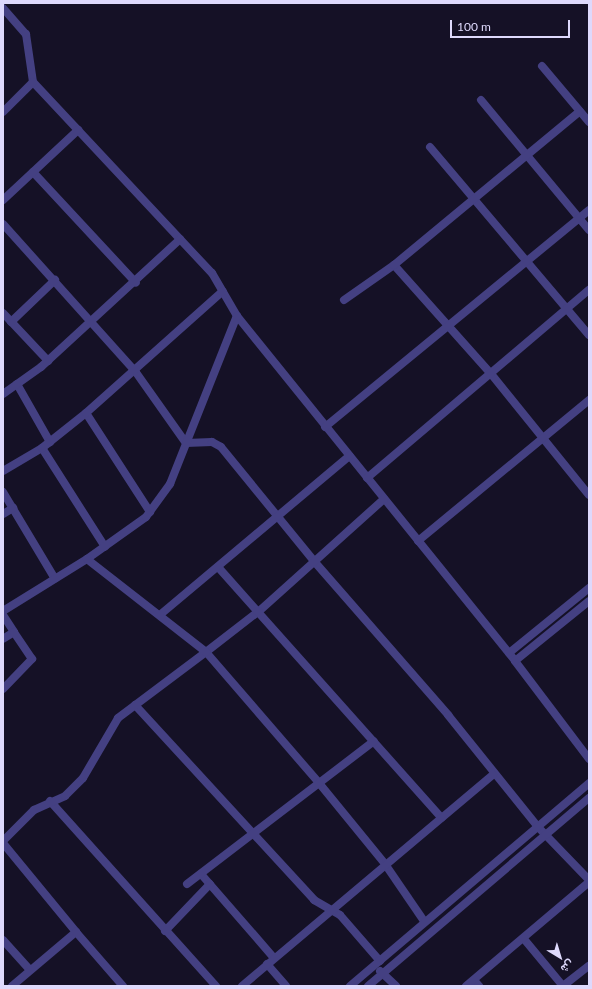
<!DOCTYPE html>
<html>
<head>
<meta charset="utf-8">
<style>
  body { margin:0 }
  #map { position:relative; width:592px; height:989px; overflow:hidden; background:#151126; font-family:Lato,Vazirmatn,sans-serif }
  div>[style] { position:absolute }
  .street>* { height:8px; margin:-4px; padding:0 4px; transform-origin:4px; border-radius:4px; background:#444082 }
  span { translate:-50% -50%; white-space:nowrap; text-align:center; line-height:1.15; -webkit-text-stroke:3px #151126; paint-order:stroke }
  .frame { position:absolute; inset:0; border:4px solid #ded9fc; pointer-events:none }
  .north { position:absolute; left:540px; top:937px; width:40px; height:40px; -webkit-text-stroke:3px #151126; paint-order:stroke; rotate:142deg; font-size:11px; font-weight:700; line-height:16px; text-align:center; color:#ded9fc }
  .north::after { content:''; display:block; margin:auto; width:14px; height:18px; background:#ded9fc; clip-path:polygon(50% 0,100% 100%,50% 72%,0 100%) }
  .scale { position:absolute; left:450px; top:20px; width:120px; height:18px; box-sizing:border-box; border:2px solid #ded9fc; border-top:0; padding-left:5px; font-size:12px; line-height:14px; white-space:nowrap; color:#ded9fc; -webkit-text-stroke:3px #151126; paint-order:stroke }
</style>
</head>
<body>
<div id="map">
  <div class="street">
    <i style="left:3px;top:8px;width:35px;rotate:49deg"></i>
    <i style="left:26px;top:34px;width:49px;rotate:81.7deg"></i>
    <i style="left:33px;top:82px;width:262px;rotate:46.9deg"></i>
    <i style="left:212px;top:273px;width:50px;rotate:59.8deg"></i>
    <i style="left:237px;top:316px;width:443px;rotate:51.1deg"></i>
    <i style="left:515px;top:661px;width:123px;rotate:52.9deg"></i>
    <i style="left:542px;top:66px;width:73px;rotate:50deg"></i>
    <i style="left:481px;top:100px;width:169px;rotate:50.3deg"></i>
    <i style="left:3px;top:112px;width:42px;rotate:-45deg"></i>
    <i style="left:430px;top:147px;width:246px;rotate:49.8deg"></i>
    <i style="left:33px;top:172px;width:151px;rotate:47.1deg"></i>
    <i style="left:3px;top:200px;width:103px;rotate:-43deg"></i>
    <i style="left:3px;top:224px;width:198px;rotate:48.1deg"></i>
    <i style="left:135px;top:371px;width:88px;rotate:54.7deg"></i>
    <i style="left:186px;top:443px;width:26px;rotate:-2deg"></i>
    <i style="left:212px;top:442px;width:10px;rotate:29deg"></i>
    <i style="left:221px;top:447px;width:146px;rotate:50.8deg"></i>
    <i style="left:313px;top:560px;width:206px;rotate:48.9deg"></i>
    <i style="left:448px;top:715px;width:144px;rotate:51.2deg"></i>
    <i style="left:538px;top:827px;width:74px;rotate:46.1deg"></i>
    <i style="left:394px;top:265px;width:147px;rotate:48.3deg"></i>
    <i style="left:492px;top:375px;width:154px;rotate:51.1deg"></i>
    <i style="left:344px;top:300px;width:61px;rotate:-35deg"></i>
    <i style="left:394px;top:265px;width:241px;rotate:-39.6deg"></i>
    <i style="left:3px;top:313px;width:66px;rotate:46.8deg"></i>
    <i style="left:11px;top:322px;width:61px;rotate:-43.7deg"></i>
    <i style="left:17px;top:384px;width:67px;rotate:60.4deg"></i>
    <i style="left:3px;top:394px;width:47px;rotate:-35.4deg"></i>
    <i style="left:41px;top:367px;width:189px;rotate:-42.6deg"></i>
    <i style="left:86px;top:413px;width:118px;rotate:57.1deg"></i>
    <i style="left:325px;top:427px;width:342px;rotate:-39.4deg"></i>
    <i style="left:42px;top:448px;width:117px;rotate:57.5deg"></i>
    <i style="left:3px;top:471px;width:45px;rotate:-30.5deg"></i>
    <i style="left:42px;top:448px;width:56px;rotate:-38.5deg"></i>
    <i style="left:86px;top:413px;width:183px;rotate:-41.7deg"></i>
    <i style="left:367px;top:478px;width:291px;rotate:-40.3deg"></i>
    <i style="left:3px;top:492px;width:101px;rotate:59.1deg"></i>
    <i style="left:384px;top:499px;width:168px;rotate:138.1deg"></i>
    <i style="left:259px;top:611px;width:67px;rotate:142.3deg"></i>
    <i style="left:206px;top:652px;width:173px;rotate:49.2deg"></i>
    <i style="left:319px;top:783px;width:104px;rotate:50.8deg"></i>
    <i style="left:385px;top:864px;width:69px;rotate:55.6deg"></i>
    <i style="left:3px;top:514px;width:12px;rotate:-31deg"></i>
    <i style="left:418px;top:541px;width:222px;rotate:-39.5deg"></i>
    <i style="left:218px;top:567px;width:336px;rotate:48.3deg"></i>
    <i style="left:3px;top:611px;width:99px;rotate:-31.8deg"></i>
    <i style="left:87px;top:559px;width:72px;rotate:-35.4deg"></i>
    <i style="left:146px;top:517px;width:41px;rotate:-54deg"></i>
    <i style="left:170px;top:484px;width:181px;rotate:-68.3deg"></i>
    <i style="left:161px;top:614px;width:246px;rotate:-40deg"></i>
    <i style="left:3px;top:615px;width:20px;rotate:57deg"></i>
    <i style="left:14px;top:632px;width:13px;rotate:148deg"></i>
    <i style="left:509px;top:653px;width:103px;rotate:-39.1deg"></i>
    <i style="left:515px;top:661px;width:95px;rotate:-39deg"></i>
    <i style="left:3px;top:689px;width:42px;rotate:-46deg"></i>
    <i style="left:32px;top:659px;width:32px;rotate:-124deg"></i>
    <i style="left:135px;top:705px;width:265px;rotate:47.4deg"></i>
    <i style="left:314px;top:900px;width:30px;rotate:30deg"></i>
    <i style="left:340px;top:915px;width:61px;rotate:49deg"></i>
    <i style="left:50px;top:801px;width:249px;rotate:48.1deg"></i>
    <i style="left:3px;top:841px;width:44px;rotate:-45deg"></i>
    <i style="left:34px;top:810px;width:34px;rotate:-24deg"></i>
    <i style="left:65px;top:796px;width:25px;rotate:-45deg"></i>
    <i style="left:83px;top:778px;width:69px;rotate:-59.7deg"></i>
    <i style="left:118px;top:718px;width:110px;rotate:-36.9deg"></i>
    <i style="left:206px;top:652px;width:151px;rotate:-142deg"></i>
    <i style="left:3px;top:843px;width:115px;rotate:50.6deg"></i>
    <i style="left:201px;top:874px;width:111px;rotate:49deg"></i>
    <i style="left:187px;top:884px;width:235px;rotate:-37.4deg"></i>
    <i style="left:165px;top:931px;width:65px;rotate:-46.2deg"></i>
    <i style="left:524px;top:939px;width:61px;rotate:50.3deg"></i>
    <i style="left:3px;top:940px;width:40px;rotate:48deg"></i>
    <i style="left:267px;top:964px;width:29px;rotate:49deg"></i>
    <i style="left:380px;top:971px;width:22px;rotate:43deg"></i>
    <i style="left:474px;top:980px;width:8px;rotate:50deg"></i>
    <i style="left:12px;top:986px;width:84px;rotate:-40.2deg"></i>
    <i style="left:76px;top:932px;width:72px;rotate:49deg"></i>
    <i style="left:242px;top:986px;width:328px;rotate:-40.1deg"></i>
    <i style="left:350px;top:986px;width:314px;rotate:-40.3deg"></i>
    <i style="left:368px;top:986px;width:290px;rotate:-40.4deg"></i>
    <i style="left:466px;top:986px;width:161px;rotate:-40.2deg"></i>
    <i style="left:563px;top:986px;width:33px;rotate:-38deg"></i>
  </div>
  <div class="frame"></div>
  <div class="north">ش</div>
  <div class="scale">100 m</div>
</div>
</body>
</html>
